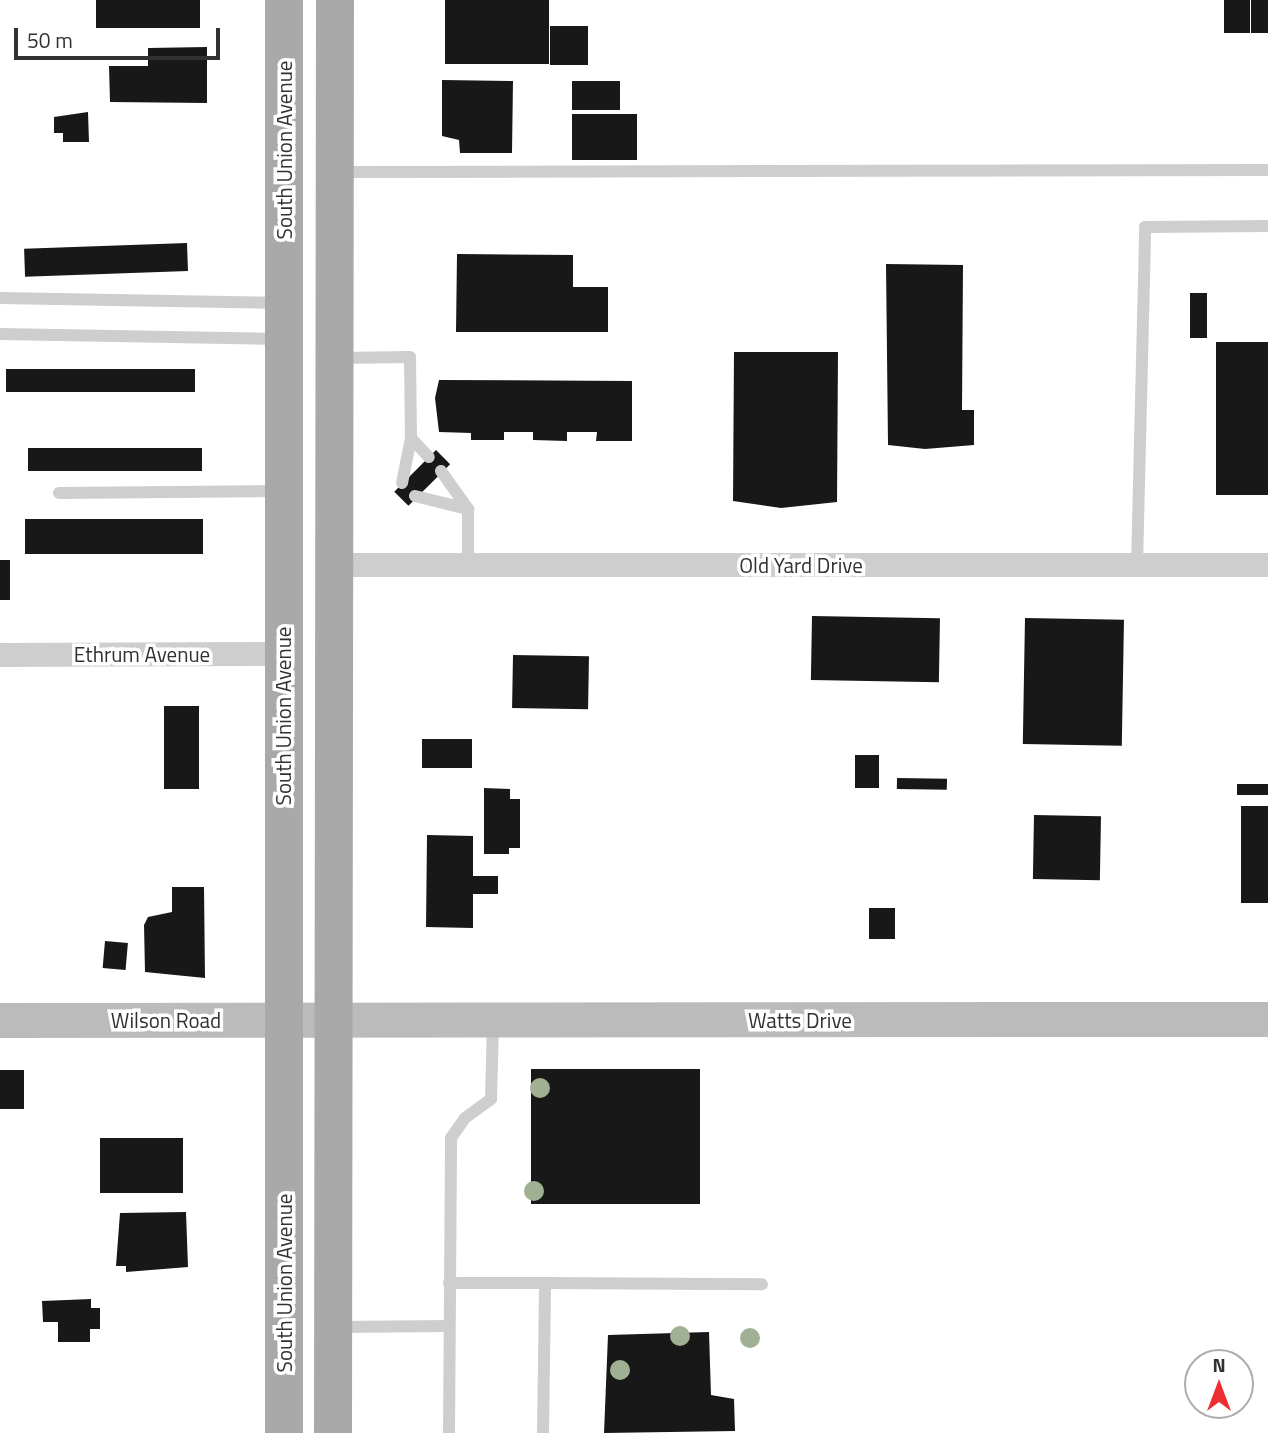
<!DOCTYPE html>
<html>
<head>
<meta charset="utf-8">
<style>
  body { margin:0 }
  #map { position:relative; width:1268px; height:1433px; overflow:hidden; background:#fff; font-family:"Titillium Web",sans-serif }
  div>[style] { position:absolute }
  .building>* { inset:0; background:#181818; transform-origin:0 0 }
  .lane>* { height:12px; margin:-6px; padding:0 6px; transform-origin:6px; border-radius:6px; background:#cecece }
  .street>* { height:24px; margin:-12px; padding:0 12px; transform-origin:12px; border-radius:12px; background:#cecece }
  .secondary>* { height:35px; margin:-17.5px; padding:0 17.5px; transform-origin:17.5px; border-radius:17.5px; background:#bbb }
  .primary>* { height:38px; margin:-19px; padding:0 19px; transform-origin:19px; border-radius:19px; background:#a9a9a9 }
  .trees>* { width:20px; height:20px; margin:-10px; border-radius:50%; background:#9fb093 }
  span { translate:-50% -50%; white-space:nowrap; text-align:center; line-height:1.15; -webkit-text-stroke:7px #fff; paint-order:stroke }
  .street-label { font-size:21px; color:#313131 }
  .north { position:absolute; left:1184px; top:1349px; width:70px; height:70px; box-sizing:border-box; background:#fff; border:2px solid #adadad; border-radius:50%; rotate:0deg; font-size:19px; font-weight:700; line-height:28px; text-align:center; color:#313131 }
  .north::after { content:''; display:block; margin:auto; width:24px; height:32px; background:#ed2e30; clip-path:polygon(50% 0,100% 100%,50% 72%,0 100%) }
  .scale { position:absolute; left:14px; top:28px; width:206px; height:32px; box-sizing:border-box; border:4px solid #313131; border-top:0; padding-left:9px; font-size:21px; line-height:24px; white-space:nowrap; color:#313131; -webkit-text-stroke:5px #fff; paint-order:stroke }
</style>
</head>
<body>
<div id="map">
  <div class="building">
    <i style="left:96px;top:0;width:104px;height:28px"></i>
    <i style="left:445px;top:0;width:104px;height:64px"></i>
    <i style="left:1224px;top:0;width:26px;height:33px"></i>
    <i style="left:1251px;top:0;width:17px;height:33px"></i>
    <i style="left:550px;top:26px;width:38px;height:39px"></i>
    <i style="clip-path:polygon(207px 47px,207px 103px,110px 102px,109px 66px,148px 66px,148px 48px)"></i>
    <i style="clip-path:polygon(442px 80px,513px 81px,512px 153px,460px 153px,459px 140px,442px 136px)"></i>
    <i style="left:572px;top:81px;width:48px;height:29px"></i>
    <i style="clip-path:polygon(88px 112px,89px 142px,63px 142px,63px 133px,54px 133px,54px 117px)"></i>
    <i style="left:572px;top:114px;width:65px;height:46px"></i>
    <i style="left:187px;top:243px;width:28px;height:163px;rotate:88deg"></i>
    <i style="clip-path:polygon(457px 254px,573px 255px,573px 287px,608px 287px,608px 332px,456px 332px)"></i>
    <i style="clip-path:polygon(886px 264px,963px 265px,962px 410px,974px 410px,974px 445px,925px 449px,888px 445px)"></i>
    <i style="left:1190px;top:293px;width:17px;height:45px"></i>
    <i style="left:1216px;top:342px;width:52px;height:153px"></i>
    <i style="clip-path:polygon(734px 352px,838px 352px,837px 502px,781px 508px,733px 501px)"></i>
    <i style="left:195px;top:369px;width:23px;height:189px;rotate:90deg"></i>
    <i style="clip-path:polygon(439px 380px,632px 381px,632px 441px,596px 441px,597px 432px,567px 432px,567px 441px,533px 440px,533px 432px,504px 432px,504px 440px,471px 440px,471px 433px,439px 432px,435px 398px)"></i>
    <i style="left:202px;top:448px;width:23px;height:174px;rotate:90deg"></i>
    <i style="left:436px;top:450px;width:20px;height:59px;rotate:45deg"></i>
    <i style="left:203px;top:519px;width:35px;height:178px;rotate:90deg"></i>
    <i style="left:0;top:560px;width:10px;height:40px"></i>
    <i style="left:812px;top:616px;width:128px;height:64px;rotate:1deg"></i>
    <i style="left:1025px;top:618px;width:99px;height:126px;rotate:1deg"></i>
    <i style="left:513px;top:655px;width:76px;height:53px;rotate:1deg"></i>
    <i style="left:164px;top:706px;width:35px;height:83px"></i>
    <i style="left:422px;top:739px;width:50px;height:29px"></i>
    <i style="left:855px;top:755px;width:24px;height:33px"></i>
    <i style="left:897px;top:778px;width:50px;height:11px;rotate:1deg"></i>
    <i style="left:1237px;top:784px;width:31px;height:11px"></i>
    <i style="clip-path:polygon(484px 788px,510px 789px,510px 799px,520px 799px,520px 848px,509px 848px,509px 854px,484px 854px)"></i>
    <i style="left:1241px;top:806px;width:27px;height:97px"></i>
    <i style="left:1034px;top:815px;width:67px;height:64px;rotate:1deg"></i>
    <i style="clip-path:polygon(427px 835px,473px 836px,473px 876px,498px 876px,498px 894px,473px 894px,473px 928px,426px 927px)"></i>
    <i style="clip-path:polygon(172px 887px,204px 887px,205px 978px,145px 972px,144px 925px,148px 917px,172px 912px)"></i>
    <i style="left:869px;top:908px;width:26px;height:31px"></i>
    <i style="left:105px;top:941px;width:23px;height:27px;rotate:5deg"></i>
    <i style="left:700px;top:1069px;width:135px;height:169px;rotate:90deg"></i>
    <i style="left:0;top:1070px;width:24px;height:39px"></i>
    <i style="left:183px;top:1138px;width:55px;height:83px;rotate:90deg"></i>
    <i style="clip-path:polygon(186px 1212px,188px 1267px,126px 1272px,126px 1266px,116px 1266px,120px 1213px)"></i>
    <i style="clip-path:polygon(91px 1299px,91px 1308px,100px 1308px,100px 1329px,90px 1329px,90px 1342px,58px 1342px,58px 1322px,43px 1322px,42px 1301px)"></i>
    <i style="clip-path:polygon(709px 1332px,711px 1395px,734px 1399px,735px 1431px,604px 1433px,608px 1335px)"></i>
  </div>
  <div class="lane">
    <i style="left:338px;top:172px;width:930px;rotate:-0.12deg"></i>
    <i style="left:0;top:298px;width:279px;rotate:1deg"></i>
    <i style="left:0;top:334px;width:280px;rotate:1deg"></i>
    <i style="left:339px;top:358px;width:71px;rotate:-0.8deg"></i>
    <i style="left:410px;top:357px;width:81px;rotate:89.3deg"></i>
    <i style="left:411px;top:438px;width:26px;rotate:47deg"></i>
    <i style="left:441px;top:471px;width:47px;rotate:54.6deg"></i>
    <i style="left:468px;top:509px;width:56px;rotate:90deg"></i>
    <i style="left:402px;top:483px;width:46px;rotate:-78.7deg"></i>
    <i style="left:59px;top:493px;width:220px;rotate:-0.5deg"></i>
    <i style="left:415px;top:496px;width:55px;rotate:13.8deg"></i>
    <i style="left:1137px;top:565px;width:338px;rotate:-88.6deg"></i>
    <i style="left:1145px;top:227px;width:123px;rotate:-0.5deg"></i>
    <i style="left:449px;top:1283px;width:96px"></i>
    <i style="left:337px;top:1327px;width:112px;rotate:-0.5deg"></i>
    <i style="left:449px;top:1433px;width:295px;rotate:-89.6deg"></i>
    <i style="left:451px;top:1138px;width:24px;rotate:-55deg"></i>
    <i style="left:465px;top:1118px;width:32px;rotate:-36deg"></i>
    <i style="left:491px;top:1099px;width:78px;rotate:-88.5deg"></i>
    <i style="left:543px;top:1433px;width:150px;rotate:-89.2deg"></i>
    <i style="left:545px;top:1283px;width:217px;rotate:0.3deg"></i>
  </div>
  <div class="street">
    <i style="left:334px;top:565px;width:934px"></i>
    <i style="left:0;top:655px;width:283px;rotate:-0.2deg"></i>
  </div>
  <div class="secondary">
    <i style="left:0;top:1020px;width:1268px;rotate:-0.05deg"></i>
  </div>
  <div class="primary">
    <i style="left:284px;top:1433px;width:1433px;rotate:-90deg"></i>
    <i style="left:333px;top:1433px;width:1433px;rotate:-89.92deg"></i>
  </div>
  <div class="trees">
    <i style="left:540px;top:1088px"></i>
    <i style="left:534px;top:1191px"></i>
    <i style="left:680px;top:1336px"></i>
    <i style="left:750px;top:1338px"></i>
    <i style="left:620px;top:1370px"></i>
  </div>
  <div class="street-label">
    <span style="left:284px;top:150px;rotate:-90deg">South Union Avenue</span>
    <span style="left:801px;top:565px">Old Yard Drive</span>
    <span style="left:142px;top:654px">Ethrum Avenue</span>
    <span style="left:283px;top:716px;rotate:-90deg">South Union Avenue</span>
    <span style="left:166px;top:1020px">Wilson Road</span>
    <span style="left:800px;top:1020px">Watts Drive</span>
    <span style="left:284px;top:1283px;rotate:-90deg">South Union Avenue</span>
  </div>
  <div class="north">N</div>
  <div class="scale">50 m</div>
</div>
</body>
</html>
